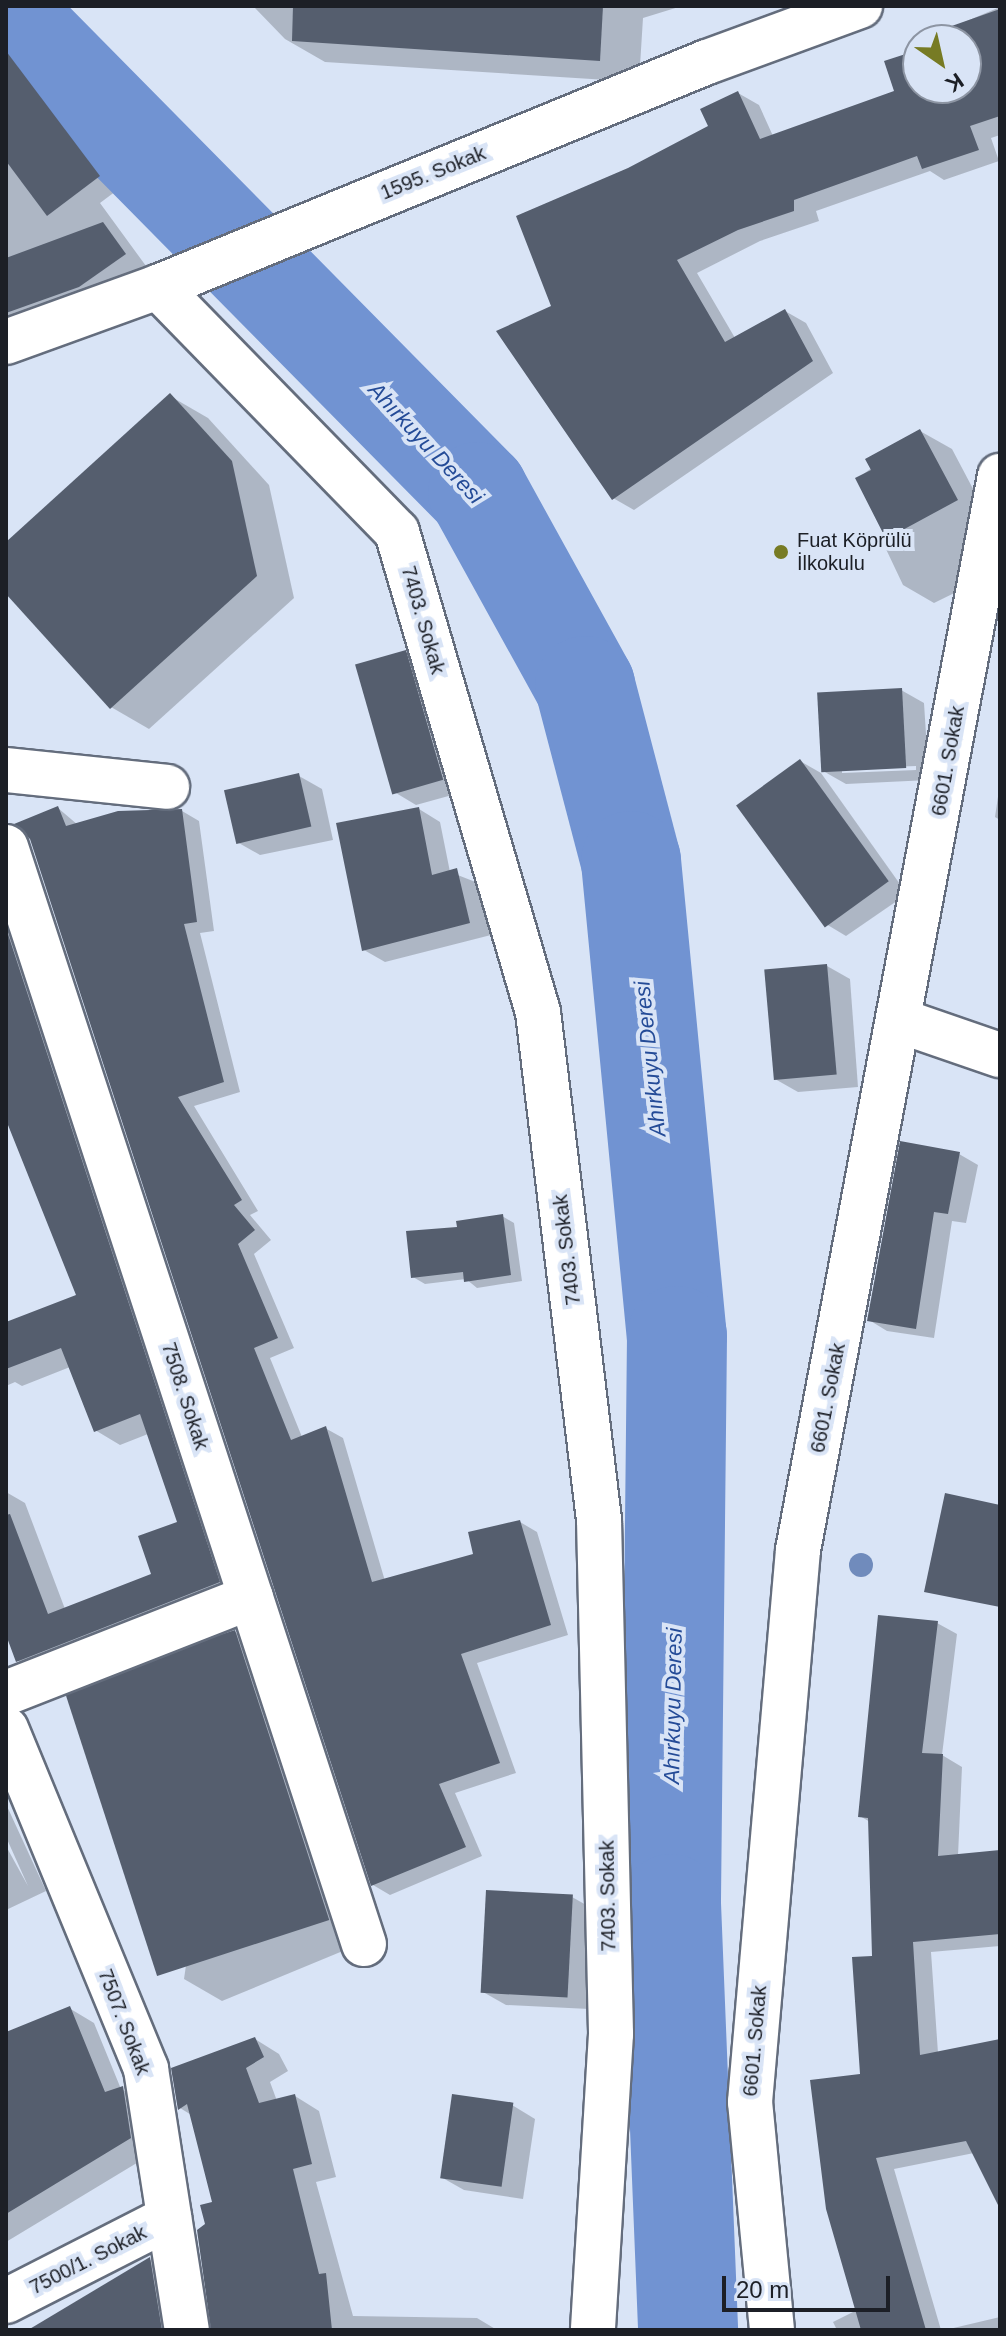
<!DOCTYPE html>
<html>
<head>
<meta charset="utf-8">
<style>
  body { margin:0 }
  #map { position:relative; width:1006px; height:2336px; overflow:hidden; background:#d9e4f6; font-family:Helvetica,sans-serif }
  div>[style] { position:absolute }
  .shadow>* { inset:0; background:#0003 }
  .river>* { height:100px; margin:-50px; padding:0 50px; transform-origin:50px; border-radius:50px; background:#7193d2 }
  .building>* { inset:0; background:#555e6e; transform-origin:0 0 }
  .roads { filter:drop-shadow(2px 0 #646d7d) drop-shadow(-2px 0 #646d7d) drop-shadow(0 2px #646d7d) drop-shadow(0 -2px #646d7d) }
  .minor>* { height:44px; margin:-22px; padding:0 22px; transform-origin:22px; border-radius:22px; background:#fff }
  .trees>* { width:24px; height:24px; margin:-12px; border-radius:50%; background:#708bbc }
  .dots>* { width:22px; height:22px; translate:-50% -50%; box-sizing:border-box; border:4px solid #d9e4f6; border-radius:50% }
  span { translate:-50% -50%; white-space:nowrap; text-align:center; line-height:1.15; -webkit-text-stroke:8px #d9e4f6; paint-order:stroke }
  .street-label { font-size:20px; color:#1c1f26 }
  .poi-label { font-size:20px; color:#1c1f26 }
  .left { translate:0 -50%; text-align:left }
  .water-label { font-size:22px; color:#244b97; font-style:italic }
  .frame { position:absolute; inset:0; border:8px solid #1c1f26; pointer-events:none }
  .north { position:absolute; left:902px; top:24px; width:80px; height:80px; box-sizing:border-box; background:#d9e4f6; border:2px solid #8d95a3; border-radius:50%; rotate:146deg; font-size:22px; font-weight:700; line-height:32px; text-align:center; color:#1c1f26 }
  .north::after { content:''; display:block; margin:auto; width:28px; height:36px; background:#777b24; clip-path:polygon(50% 0,100% 100%,50% 72%,0 100%) }
  .scale { position:absolute; left:722px; top:2276px; width:168px; height:36px; box-sizing:border-box; border:4px solid #1c1f26; border-top:0; padding-left:10px; font-size:24px; line-height:28px; white-space:nowrap; color:#1c1f26; -webkit-text-stroke:6px #d9e4f6; paint-order:stroke }
</style>
</head>
<body>
<div id="map">
  <div class="shadow">
    <i style="clip-path:polygon(253px 6px,682px 6px,643px 18px,639px 82px,325px 62px,285px 39px)"></i>
    <i style="clip-path:polygon(1000px 7px,1000px 135px,991px 138px,999px 161px,944px 180px,930px 171px,816px 211px,819px 221px,760px 241px,697px 273px,735px 338px,785px 311px,806px 323px,833px 373px,634px 510px,613px 498px,553px 307px,629px 170px,711px 127px,738px 93px,759px 105px,773px 136px,897px 92px,918px 52px,918px 88px,966px 88px,966px 40px,952px 40px,948px 29px)"></i>
    <i style="clip-path:polygon(16px 67px,38px 79px,120px 188px,100px 203px,146px 266px,103px 297px,6px 328px,6px 75px)"></i>
    <i style="clip-path:polygon(170px 396px,208px 418px,269px 485px,294px 598px,149px 729px,111px 707px,6px 592px,6px 544px)"></i>
    <i style="clip-path:polygon(920px 431px,952px 449px,990px 521px,991px 575px,934px 603px,903px 585px,885px 547px,891px 544px,857px 479px)"></i>
    <i style="clip-path:polygon(405px 652px,426px 664px,463px 792px,416px 805px,396px 793px)"></i>
    <i style="clip-path:polygon(evenodd,901px 690px,924px 703px,929px 780px,846px 784px,823px 771px,901px 690px,916px 766px,916px 770px,842px 773px,842px 769px,916px 766px)"></i>
    <i style="clip-path:polygon(800px 761px,821px 773px,907px 894px,846px 936px,826px 924px)"></i>
    <i style="clip-path:polygon(299px 776px,322px 789px,333px 840px,260px 855px,237px 842px)"></i>
    <i style="clip-path:polygon(1000px 783px,1000px 820px,995px 817px)"></i>
    <i style="clip-path:polygon(58px 808px,78px 825px,182px 811px,199px 821px,214px 931px,200px 933px,240px 1092px,194px 1106px,258px 1211px,250px 1215px,271px 1240px,254px 1254px,294px 1348px,270px 1358px,302px 1437px,325px 1428px,343px 1438px,385px 1581px,476px 1556px,520px 1522px,537px 1532px,568px 1635px,477px 1663px,516px 1773px,455px 1793px,482px 1856px,390px 1895px,373px 1885px)"></i>
    <i style="clip-path:polygon(419px 809px,440px 822px,450px 872px,478px 883px,491px 935px,385px 962px,364px 950px)"></i>
    <i style="clip-path:polygon(6px 842px,243px 1596px,43px 1675px,18px 1661px,6px 1629px,6px 1492px,25px 1503px,65px 1609px,153px 1575px,179px 1524px,148px 1434px,120px 1445px,95px 1430px,70px 1367px,22px 1386px,15px 1382px,6px 1386px,6px 1324px,78px 1296px,6px 1114px)"></i>
    <i style="clip-path:polygon(827px 966px,850px 979px,858px 1087px,798px 1092px,775px 1079px)"></i>
    <i style="clip-path:polygon(959px 1154px,978px 1165px,966px 1223px,952px 1221px,934px 1338px,887px 1331px,869px 1320px)"></i>
    <i style="clip-path:polygon(502px 1216px,514px 1223px,522px 1281px,477px 1288px,466px 1279px,425px 1284px,413px 1277px,459px 1228px)"></i>
    <i style="clip-path:polygon(937px 1623px,957px 1634px,942px 1755px,962px 1767px,958px 1856px,1000px 1852px,1000px 1946px,931px 1952px,938px 2053px,1000px 2041px,1000px 2208px,974px 2153px,894px 2169px,941px 2330px,837px 2330px,833px 2322px,857px 2310px,862px 2075px,874px 1958px,870px 1822px,860px 1816px)"></i>
    <i style="clip-path:polygon(235px 1632px,273px 1654px,367px 1941px,222px 2001px,184px 1979px)"></i>
    <i style="clip-path:polygon(6px 1804px,46px 1891px,6px 1910px,6px 1846px,28px 1886px,6px 1837px)"></i>
    <i style="clip-path:polygon(572px 1897px,595px 1910px,589px 2009px,506px 2005px,483px 1992px)"></i>
    <i style="clip-path:polygon(69px 2008px,94px 2023px,121px 2089px,148px 2102px,155px 2152px,6px 2242px,6px 2034px)"></i>
    <i style="clip-path:polygon(255px 2039px,279px 2054px,288px 2071px,270px 2082px,277px 2101px,295px 2096px,319px 2111px,336px 2177px,316px 2182px,353px 2316px,477px 2318px,497px 2330px,211px 2330px,199px 2231px,207px 2225px,215px 2204px,193px 2116px,180px 2108px)"></i>
    <i style="clip-path:polygon(512px 2105px,535px 2119px,523px 2199px,464px 2190px,441px 2177px)"></i>
    <i style="clip-path:polygon(150px 2260px,175px 2274px,185px 2330px,31px 2330px)"></i>
    <i style="clip-path:polygon(1000px 2317px,1000px 2330px,945px 2330px)"></i>
  </div>
  <div class="river">
    <i style="left:6px;top:14px;width:672px;rotate:45.36deg"></i>
    <i style="left:478px;top:492px;width:222px;rotate:61.1deg"></i>
    <i style="left:585px;top:686px;width:181px;rotate:75.3deg"></i>
    <i style="left:631px;top:861px;width:477px;rotate:84.5deg"></i>
    <i style="left:677px;top:1336px;width:568px;rotate:90.61deg"></i>
    <i style="left:671px;top:1904px;width:426px;rotate:87.7deg"></i>
  </div>
  <div class="building">
    <i style="clip-path:polygon(293px 6px,603px 6px,600px 61px,292px 41px)"></i>
    <i style="clip-path:polygon(1000px 9px,1000px 116px,970px 126px,979px 150px,922px 169px,917px 156px,794px 200px,794px 211px,738px 230px,677px 260px,725px 342px,785px 309px,813px 361px,612px 500px,496px 331px,551px 306px,516px 216px,628px 168px,708px 126px,700px 109px,738px 91px,760px 139px,894px 91px,884px 61px,918px 50px,918px 88px,966px 88px,966px 40px,946px 40px,946px 28px)"></i>
    <i style="clip-path:polygon(6px 51px,100px 176px,47px 216px,6px 161px)"></i>
    <i style="clip-path:polygon(103px 222px,126px 254px,79px 287px,6px 313px,6px 258px)"></i>
    <i style="clip-path:polygon(170px 393px,232px 461px,257px 576px,110px 709px,6px 594px,6px 542px)"></i>
    <i style="clip-path:polygon(920px 429px,958px 500px,886px 539px,855px 478px,871px 470px,865px 459px)"></i>
    <i style="left:406px;top:650px;width:135px;height:53px;rotate:74deg"></i>
    <i style="left:902px;top:688px;width:80px;height:85px;rotate:87deg"></i>
    <i style="left:800px;top:759px;width:151px;height:79px;rotate:54deg"></i>
    <i style="left:299px;top:773px;width:55px;height:77px;rotate:77deg"></i>
    <i style="clip-path:polygon(58px 806px,66px 826px,118px 811px,182px 809px,197px 922px,184px 924px,224px 1082px,178px 1097px,242px 1200px,234px 1205px,255px 1230px,238px 1244px,278px 1338px,254px 1348px,291px 1440px,326px 1426px,372px 1582px,473px 1554px,468px 1532px,520px 1520px,551px 1625px,461px 1654px,500px 1763px,439px 1784px,466px 1847px,371px 1886px,30px 839px,14px 824px)"></i>
    <i style="clip-path:polygon(419px 807px,432px 875px,457px 868px,470px 923px,362px 951px,336px 823px)"></i>
    <i style="clip-path:polygon(6px 928px,220px 1582px,16px 1662px,6px 1635px,6px 1515px,10px 1514px,48px 1614px,151px 1574px,138px 1536px,177px 1522px,140px 1414px,94px 1432px,61px 1348px,6px 1369px,6px 1322px,76px 1295px,6px 1120px)"></i>
    <i style="left:827px;top:964px;width:111px;height:63px;rotate:85deg"></i>
    <i style="clip-path:polygon(900px 1141px,960px 1152px,948px 1214px,934px 1212px,916px 1329px,867px 1321px)"></i>
    <i style="clip-path:polygon(503px 1214px,511px 1275px,464px 1282px,463px 1272px,411px 1278px,406px 1231px,457px 1227px,456px 1221px)"></i>
    <i style="clip-path:polygon(945px 1493px,1000px 1505px,1000px 1607px,924px 1592px)"></i>
    <i style="clip-path:polygon(878px 1615px,938px 1621px,922px 1753px,943px 1754px,938px 1856px,1000px 1850px,1000px 1934px,913px 1942px,920px 2055px,1000px 2039px,1000px 2209px,966px 2141px,876px 2158px,926px 2330px,861px 2330px,826px 2209px,810px 2080px,860px 2074px,852px 1957px,872px 1956px,868px 1818px,858px 1817px)"></i>
    <i style="left:235px;top:1630px;width:305px;height:181px;rotate:72deg"></i>
    <i style="left:486px;top:1890px;width:87px;height:103px;rotate:3deg"></i>
    <i style="clip-path:polygon(70px 2006px,105px 2092px,123px 2086px,131px 2138px,6px 2214px,6px 2032px)"></i>
    <i style="clip-path:polygon(255px 2037px,264px 2057px,246px 2068px,259px 2103px,295px 2094px,312px 2164px,293px 2169px,319px 2274px,326px 2273px,332px 2330px,211px 2330px,197px 2230px,205px 2224px,200px 2205px,212px 2202px,187px 2104px,178px 2110px,171px 2068px)"></i>
    <i style="left:452px;top:2094px;width:62px;height:85px;rotate:8deg"></i>
    <i style="clip-path:polygon(150px 2257px,162px 2330px,28px 2330px)"></i>
  </div>
  <div class="roads">
    <div class="minor">
      <i style="left:158px;top:287px;width:342px;rotate:45.7deg"></i>
      <i style="left:397px;top:532px;width:500px;rotate:73.63deg"></i>
      <i style="left:538px;top:1012px;width:512px;rotate:83.15deg"></i>
      <i style="left:599px;top:1520px;width:514px;rotate:88.66deg"></i>
      <i style="left:611px;top:2034px;width:297px;rotate:93.5deg"></i>
      <i style="left:6px;top:342px;width:162px;rotate:-19.9deg"></i>
      <i style="left:158px;top:287px;width:593px;rotate:-22.29deg"></i>
      <i style="left:707px;top:62px;width:163px;rotate:-20.1deg"></i>
      <i style="left:6px;top:770px;width:162px;rotate:6deg"></i>
      <i style="left:6px;top:847px;width:1154px;rotate:71.93deg"></i>
      <i style="left:901px;top:1021px;width:105px;rotate:19deg"></i>
      <i style="left:6px;top:1693px;width:263px;rotate:-21.4deg"></i>
      <i style="left:6px;top:1729px;width:368px;rotate:67.6deg"></i>
      <i style="left:146px;top:2069px;width:264px;rotate:81.1deg"></i>
      <i style="left:6px;top:2301px;width:183px;rotate:-27deg"></i>
      <i style="left:772px;top:2330px;width:229px;rotate:-95.5deg"></i>
      <i style="left:750px;top:2102px;width:554px;rotate:-85.03deg"></i>
      <i style="left:798px;top:1550px;width:1093px;rotate:-79.35deg"></i>
    </div>
  </div>
  <div class="trees">
    <i style="left:861px;top:1565px"></i>
  </div>
  <div class="dots">
    <i style="left:781px;top:552px;background:#777b24"></i>
  </div>
  <div class="street-label">
    <span style="left:433px;top:173px;rotate:-22deg">1595. Sokak</span>
    <span style="left:423px;top:620px;rotate:74deg">7403. Sokak</span>
    <span style="left:948px;top:761px;rotate:-80deg">6601. Sokak</span>
    <span style="left:567px;top:1250px;rotate:-97deg">7403. Sokak</span>
    <span style="left:185px;top:1396px;rotate:72deg">7508. Sokak</span>
    <span style="left:828px;top:1398px;rotate:-79deg">6601. Sokak</span>
    <span style="left:608px;top:1896px;rotate:-91deg">7403. Sokak</span>
    <span style="left:124px;top:2022px;rotate:69deg">7507. Sokak</span>
    <span style="left:755px;top:2041px;rotate:-85deg">6601. Sokak</span>
    <span style="left:88px;top:2260px;rotate:-27deg">7500/1. Sokak</span>
  </div>
  <div class="poi-label">
    <span class="left" style="left:797px;top:552px">Fuat Köprülü<br>İlkokulu</span>
  </div>
  <div class="water-label">
    <span style="left:426px;top:443px;rotate:47deg">Ahırkuyu Deresi</span>
    <span style="left:650px;top:1059px;rotate:-96deg">Ahırkuyu Deresi</span>
    <span style="left:673px;top:1706px;rotate:-89deg">Ahırkuyu Deresi</span>
  </div>
  <div class="frame"></div>
  <div class="north">K</div>
  <div class="scale">20 m</div>
</div>
</body>
</html>
